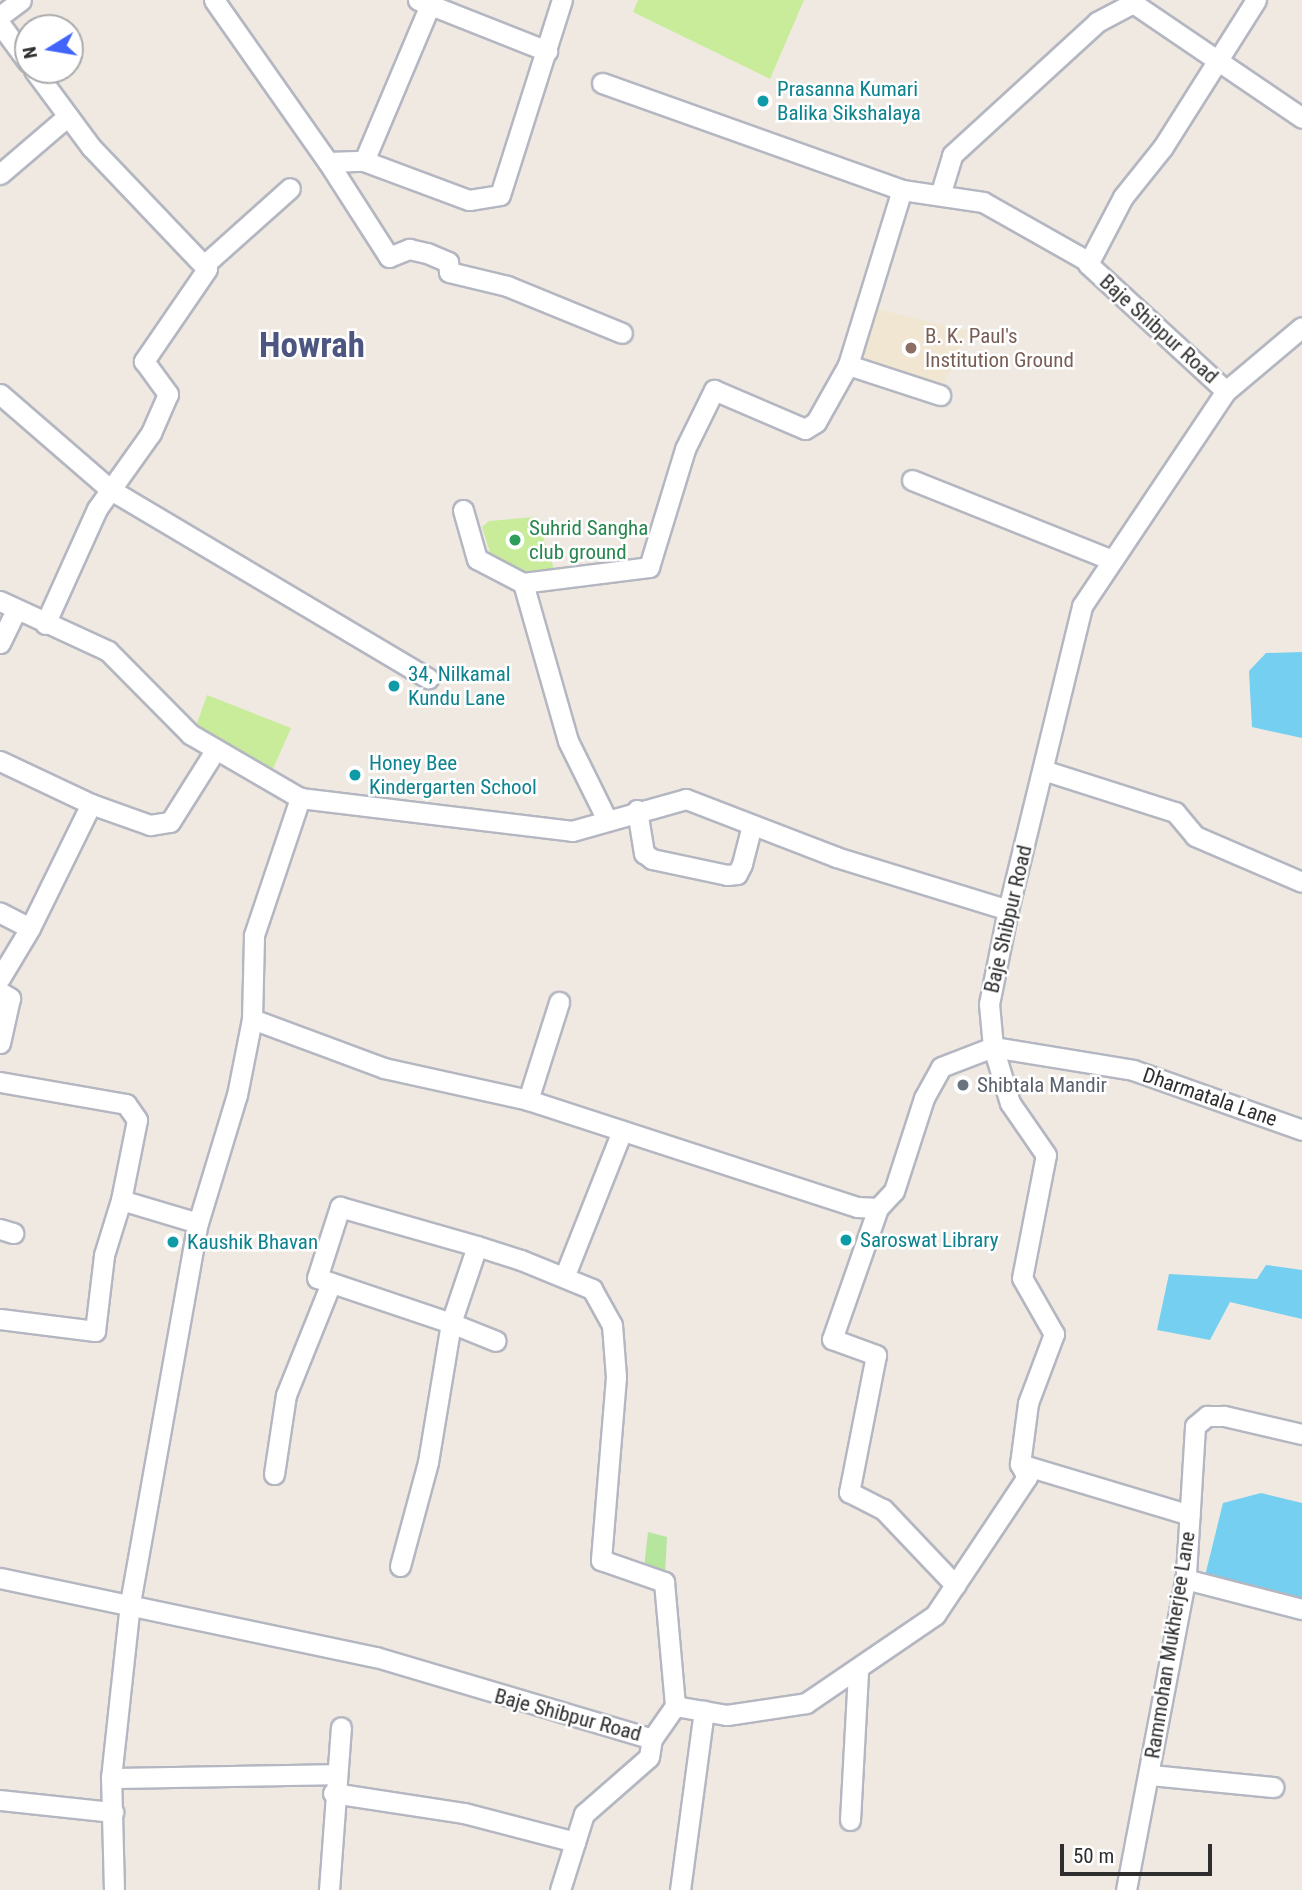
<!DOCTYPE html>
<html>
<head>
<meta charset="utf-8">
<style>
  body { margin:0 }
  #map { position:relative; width:1302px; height:1890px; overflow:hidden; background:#efe9e1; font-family:"Roboto Condensed",sans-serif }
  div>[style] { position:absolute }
  .education>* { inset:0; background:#f0e6d1 }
  .green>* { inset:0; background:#b6e59e }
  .pitch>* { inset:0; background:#c9ec9a }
  .water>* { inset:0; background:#75cff0 }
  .roads { filter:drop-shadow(2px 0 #b4b7c1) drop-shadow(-2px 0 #b4b7c1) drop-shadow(0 2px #b4b7c1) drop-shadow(0 -2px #b4b7c1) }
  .street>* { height:19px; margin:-9.5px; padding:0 9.5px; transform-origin:9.5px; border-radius:9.5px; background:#fff }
  .dots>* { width:19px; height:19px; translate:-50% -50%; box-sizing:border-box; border:4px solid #fff; border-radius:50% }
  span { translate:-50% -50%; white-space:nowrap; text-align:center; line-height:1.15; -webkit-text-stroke:5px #fff; paint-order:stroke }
  .culture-label { font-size:21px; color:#0d838f }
  .left { translate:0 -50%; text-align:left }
  .street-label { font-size:21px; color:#2e2e2e }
  .education-label { font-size:21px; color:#785e54 }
  .leisure-label { font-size:21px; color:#27864d }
  .worship-label { font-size:21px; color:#5b616d }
  .town-label { font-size:35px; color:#4d5680; font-weight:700 }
  .north { position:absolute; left:14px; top:14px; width:70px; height:70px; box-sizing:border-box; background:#fff; border:2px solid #ababab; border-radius:50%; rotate:259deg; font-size:19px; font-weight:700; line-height:28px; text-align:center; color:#2e2e2e }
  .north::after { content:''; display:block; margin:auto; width:24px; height:32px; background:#4264fb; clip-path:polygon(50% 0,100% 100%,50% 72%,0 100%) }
  .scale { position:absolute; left:1060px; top:1844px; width:152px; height:32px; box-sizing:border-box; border:4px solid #2e2e2e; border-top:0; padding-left:9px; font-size:21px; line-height:24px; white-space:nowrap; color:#2e2e2e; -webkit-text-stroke:5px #fff; paint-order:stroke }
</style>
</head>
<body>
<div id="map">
  <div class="education">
    <i style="clip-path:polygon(876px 309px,968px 331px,941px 390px,855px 364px)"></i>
  </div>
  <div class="green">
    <i style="clip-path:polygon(648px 1532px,667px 1537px,665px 1574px,644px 1568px)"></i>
  </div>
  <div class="pitch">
    <i style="clip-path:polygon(638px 0,804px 0,770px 79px,633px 12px)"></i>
    <i style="clip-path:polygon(535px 517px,549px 552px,556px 577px,525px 577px,492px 559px,482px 527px,489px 521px)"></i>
    <i style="clip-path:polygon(207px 695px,291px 728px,273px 769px,195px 729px)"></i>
  </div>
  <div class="water">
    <i style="clip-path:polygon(1302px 652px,1302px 738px,1252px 727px,1249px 671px,1266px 653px)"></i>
    <i style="clip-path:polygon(1266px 1265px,1302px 1270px,1302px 1319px,1230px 1302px,1210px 1340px,1157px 1330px,1169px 1274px,1257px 1279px)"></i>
    <i style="clip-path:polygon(1261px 1493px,1302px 1503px,1302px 1601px,1205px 1576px,1223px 1503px)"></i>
  </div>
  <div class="roads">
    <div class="street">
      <i style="left:214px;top:0;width:198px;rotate:54.9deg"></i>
      <i style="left:328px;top:162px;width:36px;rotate:-2deg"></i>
      <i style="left:418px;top:0;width:139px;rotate:21.6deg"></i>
      <i style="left:432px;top:0;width:175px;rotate:112.9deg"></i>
      <i style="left:364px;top:161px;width:112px;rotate:20.4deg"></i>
      <i style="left:469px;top:200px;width:31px;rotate:-9deg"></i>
      <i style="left:500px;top:195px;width:205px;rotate:-72.4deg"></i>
      <i style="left:0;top:16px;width:26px;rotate:-37deg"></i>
      <i style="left:0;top:24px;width:47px;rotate:53.6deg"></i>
      <i style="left:34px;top:70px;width:96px;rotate:53.5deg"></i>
      <i style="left:91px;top:147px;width:168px;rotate:46.4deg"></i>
      <i style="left:207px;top:269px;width:112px;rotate:124.4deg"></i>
      <i style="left:144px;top:361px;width:41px;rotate:54deg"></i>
      <i style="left:168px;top:394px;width:43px;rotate:113.6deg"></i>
      <i style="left:151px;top:433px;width:93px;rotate:125.4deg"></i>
      <i style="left:97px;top:509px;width:126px;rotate:114.3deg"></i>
      <i style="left:602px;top:83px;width:319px;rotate:19.6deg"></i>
      <i style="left:902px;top:190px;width:82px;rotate:8.4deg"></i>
      <i style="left:983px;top:202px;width:122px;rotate:29.5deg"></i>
      <i style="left:328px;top:162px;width:113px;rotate:57.3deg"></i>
      <i style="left:389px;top:257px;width:22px;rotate:-22deg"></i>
      <i style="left:409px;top:249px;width:18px;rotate:13deg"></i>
      <i style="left:427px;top:253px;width:23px;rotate:23deg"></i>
      <i style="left:448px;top:262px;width:10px;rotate:84deg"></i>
      <i style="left:449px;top:272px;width:60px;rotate:13.6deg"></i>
      <i style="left:507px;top:286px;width:124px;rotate:22.2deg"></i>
      <i style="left:0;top:174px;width:89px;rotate:-40.5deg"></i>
      <i style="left:941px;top:192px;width:39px;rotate:-73deg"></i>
      <i style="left:952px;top:155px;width:197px;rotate:-42.5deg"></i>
      <i style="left:1097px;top:22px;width:41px;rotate:-27.8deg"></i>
      <i style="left:1133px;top:3px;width:204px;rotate:34.2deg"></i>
      <i style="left:204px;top:265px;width:115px;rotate:-41.8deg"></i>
      <i style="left:848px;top:365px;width:97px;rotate:18.1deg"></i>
      <i style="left:1226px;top:391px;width:99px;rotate:-40.1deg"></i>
      <i style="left:0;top:394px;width:147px;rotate:40.9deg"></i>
      <i style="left:111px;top:490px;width:369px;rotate:30.7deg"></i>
      <i style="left:912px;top:480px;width:213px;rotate:21.8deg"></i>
      <i style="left:463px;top:510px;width:51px;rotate:74.1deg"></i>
      <i style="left:477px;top:559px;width:52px;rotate:27.6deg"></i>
      <i style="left:523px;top:583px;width:127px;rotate:-7.2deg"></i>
      <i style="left:649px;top:567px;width:123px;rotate:-73deg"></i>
      <i style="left:685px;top:449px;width:66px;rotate:-63.8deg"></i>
      <i style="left:714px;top:390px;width:99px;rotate:23.2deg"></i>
      <i style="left:805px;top:429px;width:13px;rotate:-32deg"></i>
      <i style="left:816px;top:422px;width:65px;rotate:-60.7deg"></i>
      <i style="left:848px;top:365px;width:183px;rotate:-72.9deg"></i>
      <i style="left:523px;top:583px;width:164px;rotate:74.1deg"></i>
      <i style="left:568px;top:741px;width:86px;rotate:63.7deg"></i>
      <i style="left:0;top:601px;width:119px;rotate:24.8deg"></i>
      <i style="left:108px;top:651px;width:117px;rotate:45.3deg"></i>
      <i style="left:190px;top:734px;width:127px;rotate:30.2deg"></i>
      <i style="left:300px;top:798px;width:274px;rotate:6.9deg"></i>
      <i style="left:572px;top:831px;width:118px;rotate:-15.7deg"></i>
      <i style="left:686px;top:799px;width:161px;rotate:21.1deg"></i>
      <i style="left:836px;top:857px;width:180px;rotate:17.1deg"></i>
      <i style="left:0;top:643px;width:37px;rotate:-64deg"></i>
      <i style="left:0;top:761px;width:101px;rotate:25.3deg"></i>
      <i style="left:91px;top:804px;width:138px;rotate:116.2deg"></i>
      <i style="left:30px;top:928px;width:34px;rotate:-153deg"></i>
      <i style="left:1043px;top:770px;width:139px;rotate:17.7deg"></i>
      <i style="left:1175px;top:812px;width:31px;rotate:50deg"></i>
      <i style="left:1195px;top:836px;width:116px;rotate:23.3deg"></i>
      <i style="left:91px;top:804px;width:63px;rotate:19.6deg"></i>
      <i style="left:150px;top:825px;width:20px;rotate:-9deg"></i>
      <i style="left:170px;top:822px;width:86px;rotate:-57.8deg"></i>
      <i style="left:637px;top:810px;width:44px;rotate:80.8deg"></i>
      <i style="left:644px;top:853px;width:10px;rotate:37deg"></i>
      <i style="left:652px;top:859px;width:77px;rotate:12deg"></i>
      <i style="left:727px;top:875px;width:10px;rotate:-6deg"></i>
      <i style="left:737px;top:874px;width:11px;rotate:-63deg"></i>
      <i style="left:742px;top:864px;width:40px;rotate:-75.6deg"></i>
      <i style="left:0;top:978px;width:58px;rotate:-59deg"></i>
      <i style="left:0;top:992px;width:12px;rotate:31deg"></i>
      <i style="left:10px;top:998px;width:46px;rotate:102.5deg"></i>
      <i style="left:252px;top:1019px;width:141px;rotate:20.4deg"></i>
      <i style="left:384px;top:1068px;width:148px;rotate:12.5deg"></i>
      <i style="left:528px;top:1100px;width:346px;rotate:18deg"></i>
      <i style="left:857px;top:1207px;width:21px;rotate:3deg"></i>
      <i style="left:878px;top:1208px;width:23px;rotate:-47deg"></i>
      <i style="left:894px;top:1191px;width:98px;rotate:-72.1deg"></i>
      <i style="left:924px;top:1098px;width:35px;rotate:-61deg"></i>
      <i style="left:941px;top:1067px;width:56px;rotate:-21deg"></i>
      <i style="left:993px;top:1047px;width:142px;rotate:9.3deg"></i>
      <i style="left:1133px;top:1070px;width:179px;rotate:19.5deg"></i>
      <i style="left:0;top:1082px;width:128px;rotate:9.9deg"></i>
      <i style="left:126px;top:1104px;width:19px;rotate:55deg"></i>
      <i style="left:137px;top:1120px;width:82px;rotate:101.3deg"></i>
      <i style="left:121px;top:1200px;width:80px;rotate:16.6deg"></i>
      <i style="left:528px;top:1100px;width:103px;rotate:-72.4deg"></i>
      <i style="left:878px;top:1208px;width:139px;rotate:109.3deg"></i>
      <i style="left:832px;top:1339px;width:47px;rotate:20deg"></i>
      <i style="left:876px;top:1355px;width:140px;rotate:101.1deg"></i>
      <i style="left:849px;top:1492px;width:38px;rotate:27deg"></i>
      <i style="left:883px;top:1509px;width:105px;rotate:46.5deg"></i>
      <i style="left:0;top:1229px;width:14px;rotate:17deg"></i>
      <i style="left:477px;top:1246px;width:81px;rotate:108.7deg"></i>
      <i style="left:451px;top:1323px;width:141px;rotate:-161.4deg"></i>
      <i style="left:317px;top:1278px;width:75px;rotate:-72.1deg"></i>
      <i style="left:340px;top:1207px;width:142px;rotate:15.9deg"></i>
      <i style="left:477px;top:1246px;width:46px;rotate:17.7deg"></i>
      <i style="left:521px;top:1260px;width:77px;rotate:22.2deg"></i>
      <i style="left:592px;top:1289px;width:41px;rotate:60.9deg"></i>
      <i style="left:612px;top:1325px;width:52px;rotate:85.6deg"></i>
      <i style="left:616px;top:1377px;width:184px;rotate:94.7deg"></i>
      <i style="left:601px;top:1560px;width:67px;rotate:19.2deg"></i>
      <i style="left:664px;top:1582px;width:124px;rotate:84.9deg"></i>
      <i style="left:565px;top:1275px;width:155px;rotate:-68.4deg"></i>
      <i style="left:0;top:1319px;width:96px;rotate:7.2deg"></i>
      <i style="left:95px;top:1331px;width:77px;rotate:-83.2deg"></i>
      <i style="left:104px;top:1255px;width:58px;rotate:-72.8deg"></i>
      <i style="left:1020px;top:1464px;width:177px;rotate:16.7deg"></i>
      <i style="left:274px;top:1474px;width:80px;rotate:-81.4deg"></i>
      <i style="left:286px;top:1395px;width:121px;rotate:-68.1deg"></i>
      <i style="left:400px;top:1566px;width:108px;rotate:-74.9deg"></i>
      <i style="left:428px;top:1462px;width:141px;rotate:-80.6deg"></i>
      <i style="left:451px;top:1323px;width:48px;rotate:21.8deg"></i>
      <i style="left:0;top:1578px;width:384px;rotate:11.9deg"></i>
      <i style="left:376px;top:1657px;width:288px;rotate:16.5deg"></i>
      <i style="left:652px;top:1739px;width:40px;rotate:-55.1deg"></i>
      <i style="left:675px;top:1706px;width:53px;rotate:9.8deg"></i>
      <i style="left:727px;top:1715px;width:80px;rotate:-8.6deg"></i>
      <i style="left:806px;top:1703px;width:156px;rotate:-34.3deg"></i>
      <i style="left:935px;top:1615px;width:166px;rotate:-56.3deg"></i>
      <i style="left:1027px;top:1477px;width:15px;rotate:-118deg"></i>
      <i style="left:1020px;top:1464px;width:62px;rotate:-82.5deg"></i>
      <i style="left:1028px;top:1403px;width:74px;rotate:-69.4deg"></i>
      <i style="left:1054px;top:1334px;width:64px;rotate:-119.7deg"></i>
      <i style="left:1022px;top:1278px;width:125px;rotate:-79deg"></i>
      <i style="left:1046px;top:1155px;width:63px;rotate:-124.7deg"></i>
      <i style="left:1010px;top:1103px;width:59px;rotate:-106.9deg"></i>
      <i style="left:993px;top:1047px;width:43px;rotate:-95.3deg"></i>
      <i style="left:989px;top:1004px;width:96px;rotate:-78.6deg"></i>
      <i style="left:1008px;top:910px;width:313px;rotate:-76.3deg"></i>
      <i style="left:1082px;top:606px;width:259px;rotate:-56.2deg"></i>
      <i style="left:1226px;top:391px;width:188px;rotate:-137.4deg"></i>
      <i style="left:1088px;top:264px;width:76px;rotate:-62.4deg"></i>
      <i style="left:1123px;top:197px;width:64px;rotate:-51.3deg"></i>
      <i style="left:1163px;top:147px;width:174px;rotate:-57.7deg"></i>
      <i style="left:1185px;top:1579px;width:121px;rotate:14.4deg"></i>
      <i style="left:1150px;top:1775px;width:124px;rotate:5.6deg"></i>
      <i style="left:111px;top:1778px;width:225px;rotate:-1deg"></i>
      <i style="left:333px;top:1793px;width:133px;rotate:8.7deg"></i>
      <i style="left:464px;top:1813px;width:115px;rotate:14.6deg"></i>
      <i style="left:0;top:1800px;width:114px;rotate:6.1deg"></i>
      <i style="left:850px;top:1820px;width:148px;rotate:-86.9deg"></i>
      <i style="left:114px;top:1890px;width:112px;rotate:-91.5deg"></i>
      <i style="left:111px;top:1778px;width:176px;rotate:-83.8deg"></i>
      <i style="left:130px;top:1603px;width:386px;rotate:-79.9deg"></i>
      <i style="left:198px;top:1223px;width:134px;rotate:-73.1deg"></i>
      <i style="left:237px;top:1095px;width:77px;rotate:-78.8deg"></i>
      <i style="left:252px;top:1019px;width:84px;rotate:-88.6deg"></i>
      <i style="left:254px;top:935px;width:145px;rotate:-71.4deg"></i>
      <i style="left:329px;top:1890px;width:163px;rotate:-85.8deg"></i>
      <i style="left:560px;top:1890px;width:80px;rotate:-72.5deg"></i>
      <i style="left:584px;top:1814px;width:86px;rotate:-41.2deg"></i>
      <i style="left:649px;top:1757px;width:18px;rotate:-81deg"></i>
      <i style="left:680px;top:1890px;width:181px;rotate:-82.4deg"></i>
      <i style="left:1126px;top:1890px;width:322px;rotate:-79.2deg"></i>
      <i style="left:1186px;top:1574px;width:148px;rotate:-86.5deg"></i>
      <i style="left:1195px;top:1426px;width:16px;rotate:-40deg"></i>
      <i style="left:1207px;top:1416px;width:17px"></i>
      <i style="left:1224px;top:1416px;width:80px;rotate:13deg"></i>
    </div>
  </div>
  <div class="dots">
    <i style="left:763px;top:101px;background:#0f9aa8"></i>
    <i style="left:911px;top:348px;background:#8d6e63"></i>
    <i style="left:515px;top:540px;background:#2e9e5b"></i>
    <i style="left:394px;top:686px;background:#0f9aa8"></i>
    <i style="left:355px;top:775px;background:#0f9aa8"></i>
    <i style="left:963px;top:1085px;background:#6b7280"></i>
    <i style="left:846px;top:1240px;background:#0f9aa8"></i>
    <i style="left:173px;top:1242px;background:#0f9aa8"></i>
  </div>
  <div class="culture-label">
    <span class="left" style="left:777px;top:101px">Prasanna Kumari<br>Balika Sikshalaya</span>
    <span class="left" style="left:408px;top:686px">34, Nilkamal<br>Kundu Lane</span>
    <span class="left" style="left:369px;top:775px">Honey Bee<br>Kindergarten School</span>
    <span class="left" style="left:860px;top:1240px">Saroswat Library</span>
    <span class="left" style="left:187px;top:1242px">Kaushik Bhavan</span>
  </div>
  <div class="street-label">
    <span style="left:1159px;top:329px;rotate:42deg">Baje Shibpur Road</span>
    <span style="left:1008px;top:919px;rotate:-77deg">Baje Shibpur Road</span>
    <span style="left:1210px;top:1097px;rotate:19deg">Dharmatala Lane</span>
    <span style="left:1170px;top:1645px;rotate:-81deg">Rammohan Mukherjee Lane</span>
    <span style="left:568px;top:1715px;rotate:15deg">Baje Shibpur Road</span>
  </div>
  <div class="education-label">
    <span class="left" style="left:925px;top:348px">B. K. Paul's<br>Institution Ground</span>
  </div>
  <div class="leisure-label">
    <span class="left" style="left:529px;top:540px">Suhrid Sangha<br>club ground</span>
  </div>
  <div class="worship-label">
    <span class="left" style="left:977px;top:1085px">Shibtala Mandir</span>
  </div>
  <div class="town-label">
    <span style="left:312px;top:346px">Howrah</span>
  </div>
  <div class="north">N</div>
  <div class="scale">50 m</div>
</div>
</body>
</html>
